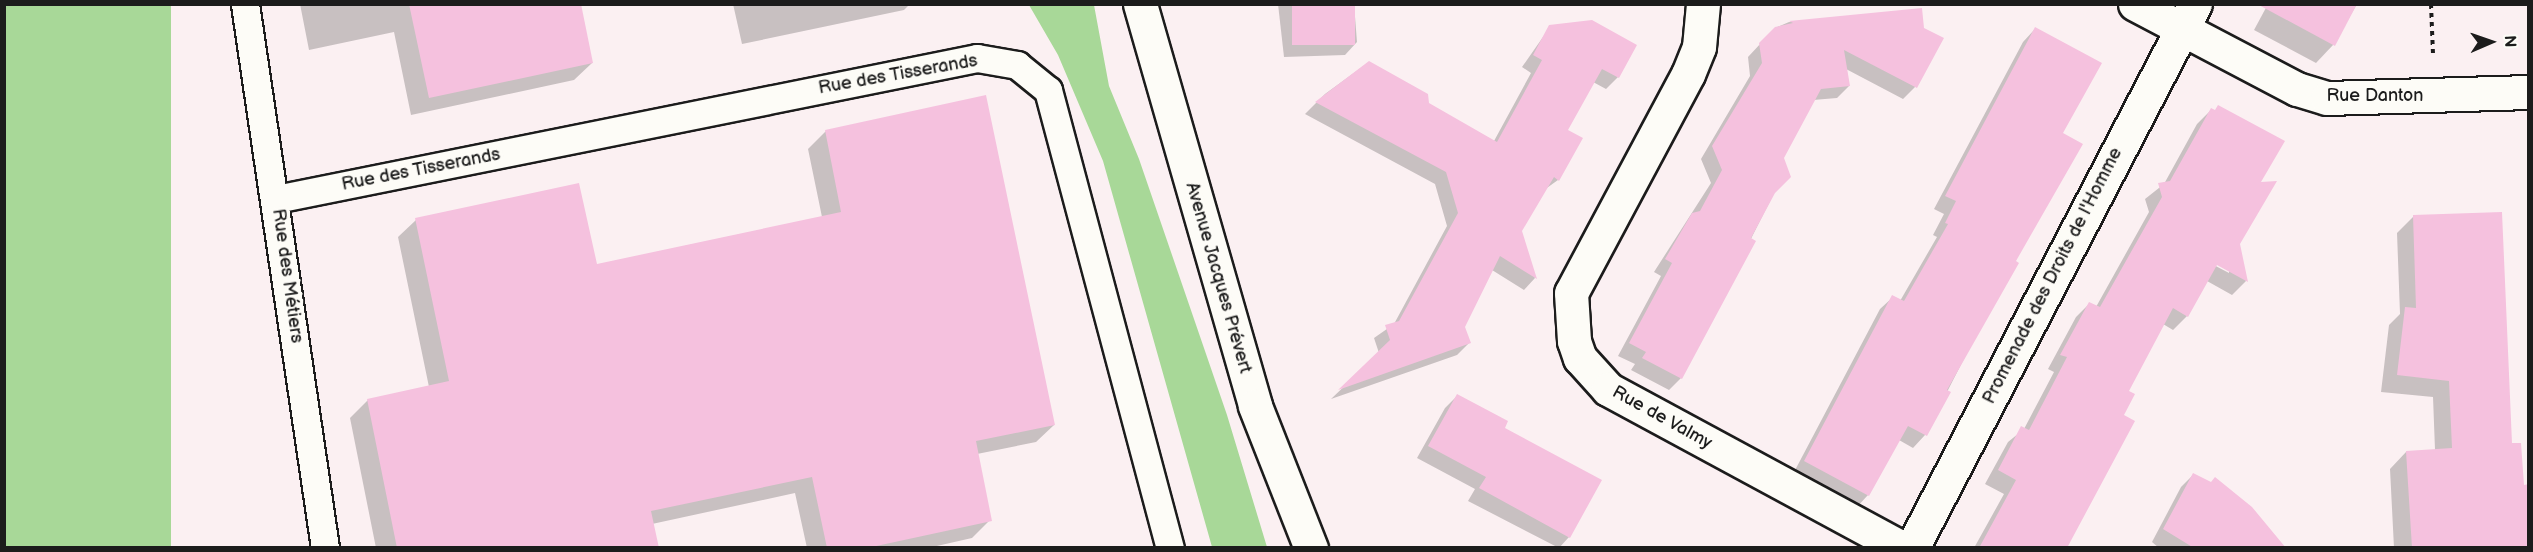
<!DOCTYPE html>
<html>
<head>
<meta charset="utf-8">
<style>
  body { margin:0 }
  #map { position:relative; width:2533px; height:552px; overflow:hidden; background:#fbf0f2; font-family:"Balsamiq Sans",sans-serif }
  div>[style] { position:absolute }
  .green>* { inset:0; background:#a8d898; transform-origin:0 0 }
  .shadow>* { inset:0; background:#0003 }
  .building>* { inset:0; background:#f5c1de; transform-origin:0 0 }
  .path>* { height:4px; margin-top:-2px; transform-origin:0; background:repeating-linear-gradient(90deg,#1c1c1c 0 4.5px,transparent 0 9px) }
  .roads { filter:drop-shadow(2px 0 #1c1c1c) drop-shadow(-2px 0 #1c1c1c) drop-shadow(0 2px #1c1c1c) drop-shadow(0 -2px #1c1c1c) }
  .service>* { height:27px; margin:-13.5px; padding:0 13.5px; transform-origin:13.5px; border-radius:13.5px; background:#fdfcf7 }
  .pedestrian>* { height:33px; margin:-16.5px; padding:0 16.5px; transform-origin:16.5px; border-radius:16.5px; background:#fdfcf7 }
  .minor>* { height:33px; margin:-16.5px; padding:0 16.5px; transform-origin:16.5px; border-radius:16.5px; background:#fdfcf7 }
  .secondary>* { height:33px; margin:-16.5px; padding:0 16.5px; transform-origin:16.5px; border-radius:16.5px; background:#fdfcf7 }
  span { translate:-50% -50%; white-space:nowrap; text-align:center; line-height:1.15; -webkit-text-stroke:6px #fdfcf7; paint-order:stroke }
  .street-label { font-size:18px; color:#1c1c1c }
  .frame { position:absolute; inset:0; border:6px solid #1c1c1c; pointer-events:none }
  .north { position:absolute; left:2461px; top:12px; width:60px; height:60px; -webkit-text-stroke:4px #fdfcf7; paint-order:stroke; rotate:88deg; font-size:16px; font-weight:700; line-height:24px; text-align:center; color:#1c1c1c }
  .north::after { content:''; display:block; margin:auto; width:21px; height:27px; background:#1c1c1c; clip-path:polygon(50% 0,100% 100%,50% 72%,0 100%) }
</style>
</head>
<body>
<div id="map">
  <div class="green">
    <i style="left:4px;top:5px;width:167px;height:542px"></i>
    <i style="clip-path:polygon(1029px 5px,1094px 5px,1109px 86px,1139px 159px,1227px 415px,1267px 547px,1212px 547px,1103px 161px,1058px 55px)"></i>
  </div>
  <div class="shadow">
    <i style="clip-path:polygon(300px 4px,580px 4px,592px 63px,574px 80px,411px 115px,394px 32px,309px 50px)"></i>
    <i style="clip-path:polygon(733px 4px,910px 4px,904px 10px,742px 44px)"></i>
    <i style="clip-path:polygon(1278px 4px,1354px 4px,1357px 42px,1345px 55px,1284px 57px)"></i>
    <i style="clip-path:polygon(2268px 4px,2357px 4px,2333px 45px,2316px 63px,2254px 30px)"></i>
    <i style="clip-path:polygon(1920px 10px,1915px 87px,1903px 99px,1846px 69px,1849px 86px,1837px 98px,1813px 100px,1782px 158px,1774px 193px,1681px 378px,1669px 390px,1631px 370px,1635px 364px,1618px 356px,1661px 276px,1654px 272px,1711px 183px,1701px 159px,1750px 76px,1748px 57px,1775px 28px,1789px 22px)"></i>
    <i style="clip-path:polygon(1550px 27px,1618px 77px,1606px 89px,1593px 82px,1566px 130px,1558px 180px,1544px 190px,1520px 230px,1535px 278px,1524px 290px,1492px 270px,1463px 326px,1469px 343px,1457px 355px,1331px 399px,1379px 353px,1374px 338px,1394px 324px,1447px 226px,1435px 184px,1305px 114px,1325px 94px,1369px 62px,1428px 104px,1494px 141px,1531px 73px,1522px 67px)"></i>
    <i style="clip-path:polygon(2035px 29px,2061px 134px,2014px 261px,1925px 435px,1913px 448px,1899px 440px,1868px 495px,1856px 508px,1793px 474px,1880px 309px,1893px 297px,1900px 301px,1937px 237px,1933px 235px,1944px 214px,1934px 209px,2023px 42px)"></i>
    <i style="clip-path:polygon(evenodd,2211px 110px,2258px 184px,2238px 244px,2246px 281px,2232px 295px,2207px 281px,2187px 316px,2173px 330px,2163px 324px,2127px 392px,2122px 415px,2065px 548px,1974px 548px,2004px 494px,1985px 484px,2008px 442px,2024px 429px,2054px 372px,2048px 369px,2076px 317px,2090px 303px,2096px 307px,2149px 212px,2145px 199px,2164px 184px,2197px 124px,2211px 110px,2211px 260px,2229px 270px,2229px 273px,2210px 263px,2211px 260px)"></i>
    <i style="clip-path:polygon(826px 131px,1054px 425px,1036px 442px,977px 454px,990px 520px,972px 538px,928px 548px,807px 548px,795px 493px,652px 524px,657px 548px,376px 548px,350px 418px,368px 400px,429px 387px,398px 237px,416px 220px,596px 265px,822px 217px,808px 149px)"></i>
    <i style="clip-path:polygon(2414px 216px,2511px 445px,2522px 486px,2528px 548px,2394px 548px,2390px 469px,2406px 452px,2435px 450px,2433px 397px,2381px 392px,2389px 325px,2400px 314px,2397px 233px)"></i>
    <i style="clip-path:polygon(1457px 396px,1503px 429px,1569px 537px,1559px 548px,1468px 501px,1475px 489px,1417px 458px,1445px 408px)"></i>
    <i style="clip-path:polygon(2193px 475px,2284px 548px,2159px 548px,2152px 542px,2181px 487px)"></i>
  </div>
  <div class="building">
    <i style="clip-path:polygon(409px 4px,581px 4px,593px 63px,429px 98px)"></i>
    <i style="left:1292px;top:4px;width:63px;height:41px"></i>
    <i style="clip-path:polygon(2257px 4px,2357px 4px,2335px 46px)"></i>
    <i style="clip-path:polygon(1922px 8px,1924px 28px,1944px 38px,1917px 88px,1844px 50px,1850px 86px,1821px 89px,1784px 158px,1791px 177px,1775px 193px,1751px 238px,1756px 241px,1682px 379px,1642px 358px,1646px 352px,1629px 343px,1672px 263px,1665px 259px,1692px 213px,1700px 211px,1722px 170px,1712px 146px,1762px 63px,1759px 43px,1775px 27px,1793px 23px,1789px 21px)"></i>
    <i style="clip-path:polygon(1592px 20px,1637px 45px,1619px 78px,1602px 69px,1568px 130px,1583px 138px,1559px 181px,1554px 177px,1522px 231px,1537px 279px,1500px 256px,1465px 327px,1471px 343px,1338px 390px,1390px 340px,1385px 325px,1399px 321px,1458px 213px,1446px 172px,1315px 102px,1369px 61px,1428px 94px,1429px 103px,1497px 142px,1542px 60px,1533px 55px,1549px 25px)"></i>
    <i style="clip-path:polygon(2035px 27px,2102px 63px,2063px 133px,2083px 144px,2016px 261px,2019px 263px,1947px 390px,1951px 392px,1927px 436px,1908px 426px,1869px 496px,1804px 461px,1892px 295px,1904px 301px,1948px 224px,1945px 223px,1956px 201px,1945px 196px)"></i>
    <i style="clip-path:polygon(986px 95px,1055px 425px,976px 441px,992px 521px,867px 548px,827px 548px,812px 477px,651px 511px,659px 548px,397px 548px,367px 399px,449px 381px,415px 218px,579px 183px,597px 264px,841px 212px,825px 130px)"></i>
    <i style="clip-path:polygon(2218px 105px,2285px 141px,2261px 182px,2277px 181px,2240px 244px,2248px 282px,2217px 265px,2188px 317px,2173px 308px,2129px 391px,2135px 394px,2124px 415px,2135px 421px,2067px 548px,1979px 548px,2016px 480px,1998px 470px,2021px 426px,2029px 430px,2067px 357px,2060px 355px,2089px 302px,2100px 307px,2162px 197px,2158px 183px,2170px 181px,2211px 108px,2215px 110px)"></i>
    <i style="clip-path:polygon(2502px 212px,2512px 443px,2521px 443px,2524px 485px,2529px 484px,2529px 548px,2412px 548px,2406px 451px,2452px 448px,2449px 381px,2397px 375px,2405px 307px,2416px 308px,2413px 215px)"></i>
    <i style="clip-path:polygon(1457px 394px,1508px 421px,1505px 428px,1602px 480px,1570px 538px,1479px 488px,1486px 477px,1428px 446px)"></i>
    <i style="clip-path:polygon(2193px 473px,2211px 482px,2215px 477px,2252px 507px,2286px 548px,2194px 548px,2163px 529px)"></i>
  </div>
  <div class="path">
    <i style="left:2431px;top:4px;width:49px;rotate:87.7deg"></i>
  </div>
  <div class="roads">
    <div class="service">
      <i style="left:245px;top:4px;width:550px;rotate:81.63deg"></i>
      <i style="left:276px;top:199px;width:715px;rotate:-11.37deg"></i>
      <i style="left:977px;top:58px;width:41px;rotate:9.9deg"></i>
      <i style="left:1017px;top:65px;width:40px;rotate:39deg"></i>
      <i style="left:1048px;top:90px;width:474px;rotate:75.1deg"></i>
    </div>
    <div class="pedestrian">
      <i style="left:1912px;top:548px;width:613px;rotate:-62.52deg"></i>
    </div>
    <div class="minor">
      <i style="left:1703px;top:4px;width:43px;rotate:95.3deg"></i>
      <i style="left:1699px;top:47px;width:29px;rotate:112deg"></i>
      <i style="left:1688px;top:74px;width:248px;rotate:118.1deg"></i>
      <i style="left:1571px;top:293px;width:48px;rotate:86.4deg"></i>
      <i style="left:1574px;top:341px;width:18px;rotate:71deg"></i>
      <i style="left:1580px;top:358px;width:42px;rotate:47.9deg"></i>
      <i style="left:1608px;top:389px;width:334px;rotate:28.4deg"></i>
      <i style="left:2135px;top:4px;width:183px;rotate:27.7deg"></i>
      <i style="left:2297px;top:89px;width:31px;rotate:17deg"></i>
      <i style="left:2327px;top:98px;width:201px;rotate:-1.7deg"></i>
    </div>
    <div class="secondary">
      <i style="left:1140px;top:4px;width:418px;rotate:74deg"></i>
      <i style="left:1255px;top:406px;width:153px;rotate:68.5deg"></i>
    </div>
  </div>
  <div class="street-label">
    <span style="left:898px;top:75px;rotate:-10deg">Rue des Tisserands</span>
    <span style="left:2375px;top:96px">Rue Danton</span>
    <span style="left:421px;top:170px;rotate:-11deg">Rue des Tisserands</span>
    <span style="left:287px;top:276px;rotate:82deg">Rue des Métiers</span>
    <span style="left:2053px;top:276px;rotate:-63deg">Promenade des Droits de l'Homme</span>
    <span style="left:1218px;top:278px;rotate:74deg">Avenue Jacques Prévert</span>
    <span style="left:1662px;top:418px;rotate:29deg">Rue de Valmy</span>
  </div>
  <div class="frame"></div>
  <div class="north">N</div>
</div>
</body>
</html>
